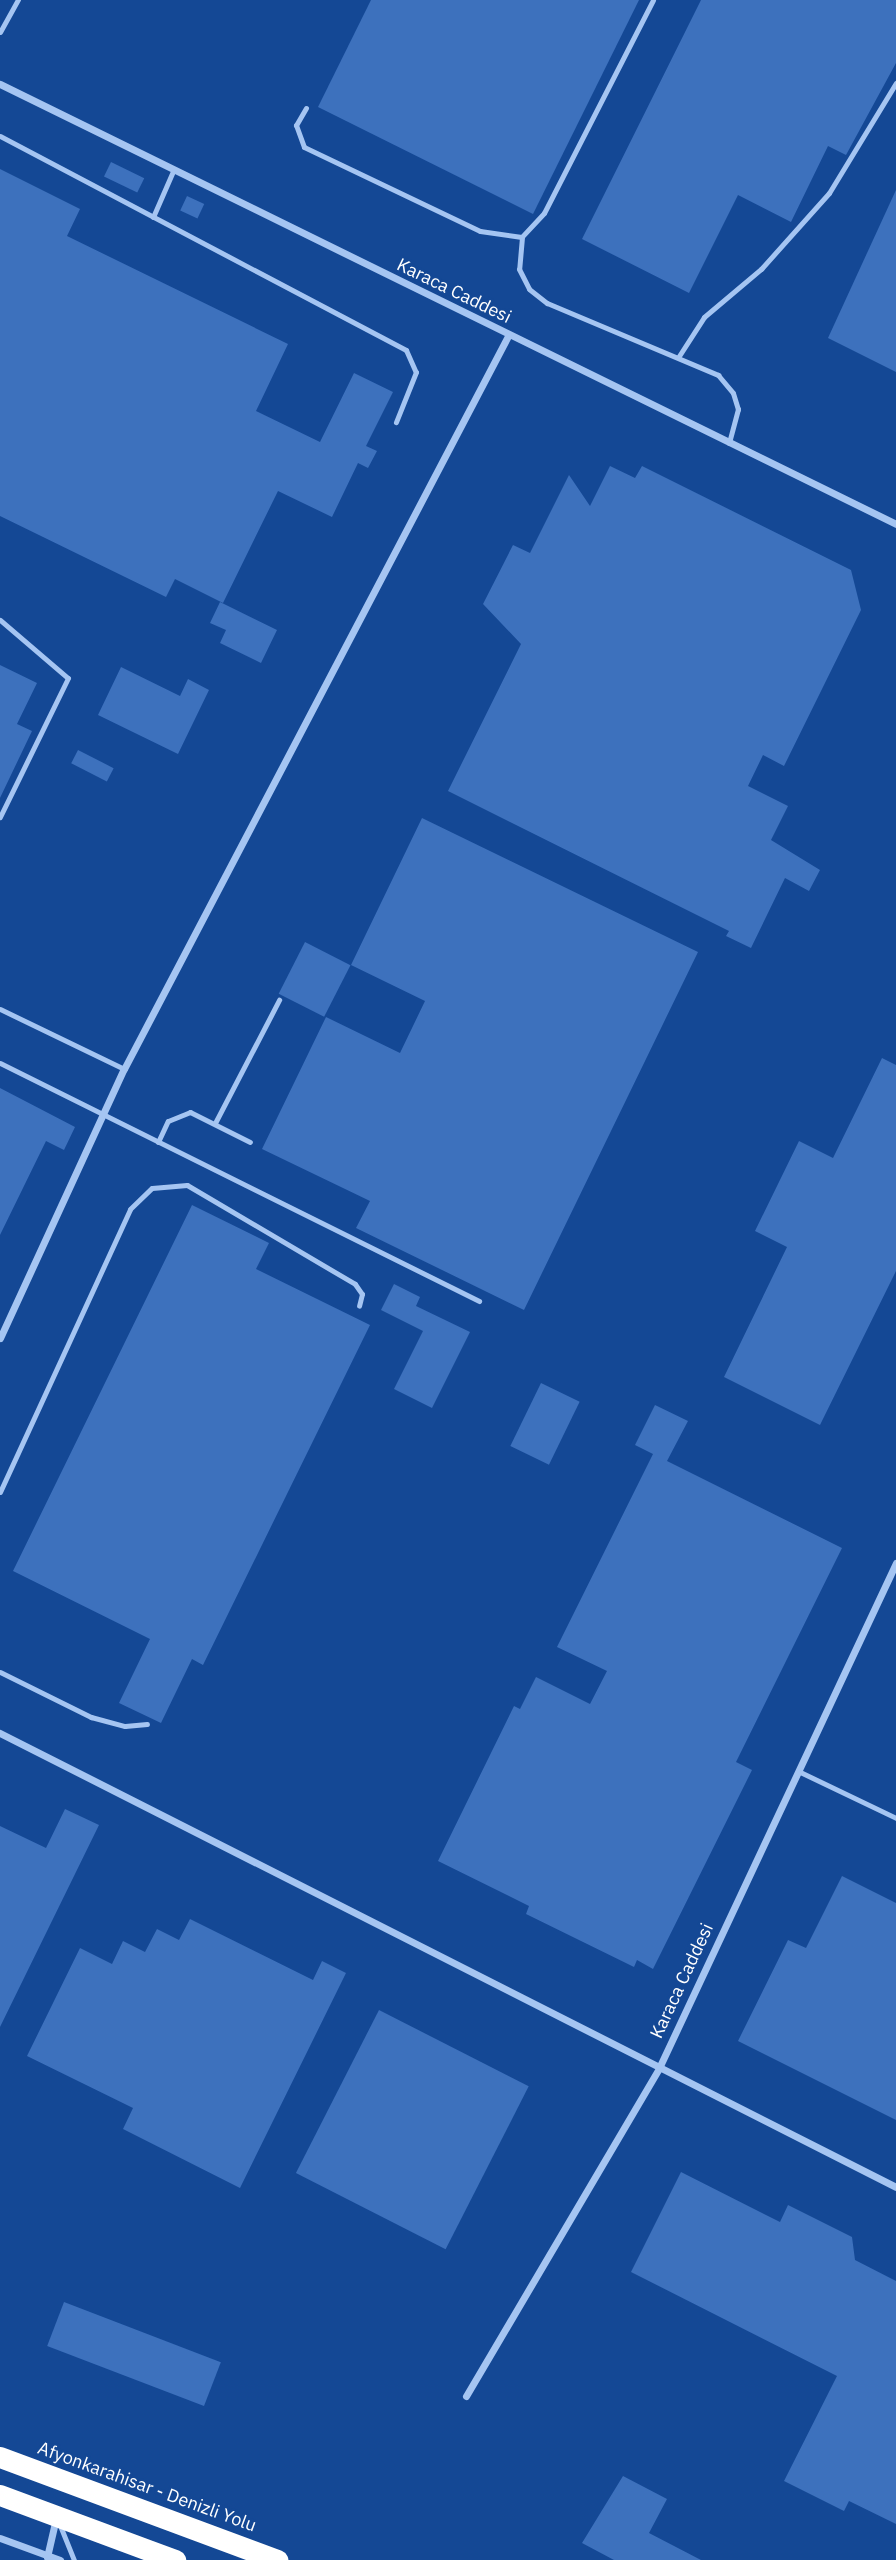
<!DOCTYPE html>
<html>
<head>
<meta charset="utf-8">
<style>
  body { margin:0 }
  #map { position:relative; width:896px; height:2560px; overflow:hidden; background:#144895; font-family:"IBM Plex Sans",sans-serif }
  div>[style] { position:absolute }
  .building>* { inset:0; background:#3d71bd; transform-origin:0 0 }
  .lane>* { height:5px; margin:-2.5px; padding:0 2.5px; transform-origin:2.5px; border-radius:2.5px; background:#a5c5f2 }
  .street>* { height:7px; margin:-3.5px; padding:0 3.5px; transform-origin:3.5px; border-radius:3.5px; background:#a5c5f2 }
  .highway>* { height:21px; margin:-10.5px; padding:0 10.5px; transform-origin:10.5px; border-radius:10.5px; background:#fff }
  span { translate:-50% -50%; white-space:nowrap; text-align:center; line-height:1.15; -webkit-text-stroke:5px #144895; paint-order:stroke }
  .street-label { font-size:18px; color:#fff }
</style>
</head>
<body>
<div id="map">
  <div class="building">
    <i style="clip-path:polygon(371px 0,639px 0,533px 214px,318px 107px)"></i>
    <i style="clip-path:polygon(701px 0,896px 0,896px 63px,846px 155px,828px 146px,791px 222px,738px 195px,689px 293px,582px 239px)"></i>
    <i style="left:111px;top:162px;width:37px;height:16px;rotate:26deg"></i>
    <i style="clip-path:polygon(0 169px,80px 209px,67px 236px,288px 344px,256px 411px,320px 442px,354px 373px,393px 392px,366px 446px,377px 451px,368px 468px,358px 463px,332px 517px,278px 491px,223px 603px,175px 579px,166px 597px,0 516px)"></i>
    <i style="clip-path:polygon(896px 190px,896px 372px,828px 338px)"></i>
    <i style="left:187px;top:196px;width:19px;height:16px;rotate:25deg"></i>
    <i style="clip-path:polygon(610px 466px,635px 478px,642px 466px,851px 570px,861px 610px,784px 766px,763px 755px,748px 786px,788px 806px,771px 840px,820px 870px,809px 891px,785px 878px,751px 948px,726px 936px,729px 931px,448px 791px,521px 644px,483px 604px,513px 545px,530px 553px,569px 475px,590px 506px)"></i>
    <i style="clip-path:polygon(220px 602px,277px 630px,261px 663px,220px 643px,226px 630px,210px 623px)"></i>
    <i style="clip-path:polygon(0 665px,37px 683px,17px 724px,32px 731px,0 798px)"></i>
    <i style="clip-path:polygon(121px 667px,180px 696px,188px 679px,209px 690px,178px 754px,98px 715px)"></i>
    <i style="left:78px;top:750px;width:40px;height:15px;rotate:27deg"></i>
    <i style="clip-path:polygon(422px 818px,698px 952px,524px 1310px,356px 1228px,370px 1201px,262px 1149px,326px 1017px,400px 1053px,425px 1001px,351px 965px)"></i>
    <i style="left:305px;top:942px;width:51px;height:58px;rotate:27deg"></i>
    <i style="clip-path:polygon(882px 1058px,896px 1065px,896px 1271px,820px 1425px,724px 1377px,787px 1247px,755px 1231px,799px 1141px,833px 1158px)"></i>
    <i style="clip-path:polygon(0 1088px,75px 1127px,64px 1150px,46px 1141px,0 1235px)"></i>
    <i style="clip-path:polygon(192px 1205px,269px 1243px,256px 1269px,370px 1325px,203px 1665px,192px 1659px,161px 1723px,119px 1703px,150px 1639px,13px 1571px)"></i>
    <i style="clip-path:polygon(394px 1284px,420px 1297px,416px 1306px,470px 1332px,432px 1408px,394px 1389px,423px 1331px,381px 1310px)"></i>
    <i style="left:541px;top:1383px;width:43px;height:70px;rotate:26deg"></i>
    <i style="clip-path:polygon(655px 1405px,688px 1421px,667px 1461px,842px 1548px,736px 1762px,752px 1770px,653px 1969px,637px 1960px,634px 1967px,526px 1914px,529px 1906px,438px 1861px,514px 1706px,520px 1709px,536px 1677px,590px 1704px,607px 1671px,557px 1647px,653px 1454px,635px 1445px)"></i>
    <i style="clip-path:polygon(65px 1809px,99px 1825px,0 2027px,0 1826px,46px 1848px)"></i>
    <i style="clip-path:polygon(842px 1876px,896px 1903px,896px 2120px,738px 2041px,788px 1940px,806px 1948px)"></i>
    <i style="clip-path:polygon(190px 1919px,313px 1980px,322px 1961px,346px 1973px,240px 2188px,123px 2129px,133px 2108px,27px 2056px,80px 1948px,112px 1964px,123px 1941px,145px 1952px,157px 1929px,179px 1940px)"></i>
    <i style="left:379px;top:2010px;width:168px;height:183px;rotate:27deg"></i>
    <i style="clip-path:polygon(681px 2172px,780px 2222px,788px 2205px,852px 2237px,855px 2260px,896px 2281px,896px 2524px,849px 2501px,844px 2511px,784px 2481px,837px 2376px,631px 2272px)"></i>
    <i style="left:64px;top:2302px;width:168px;height:47px;rotate:21deg"></i>
    <i style="clip-path:polygon(623px 2476px,667px 2499px,649px 2533px,701px 2560px,614px 2560px,582px 2543px)"></i>
  </div>
  <div class="lane">
    <i style="left:653px;top:0;width:239px;rotate:117.1deg"></i>
    <i style="left:544px;top:213px;width:33px;rotate:133deg"></i>
    <i style="left:522px;top:237px;width:32px;rotate:95deg"></i>
    <i style="left:519px;top:269px;width:22px;rotate:63deg"></i>
    <i style="left:529px;top:289px;width:23px;rotate:38deg"></i>
    <i style="left:547px;top:303px;width:186px;rotate:22.8deg"></i>
    <i style="left:718px;top:375px;width:23px;rotate:50deg"></i>
    <i style="left:733px;top:393px;width:17px;rotate:73deg"></i>
    <i style="left:738px;top:409px;width:35px;rotate:105deg"></i>
    <i style="left:0;top:32px;width:37px;rotate:-61deg"></i>
    <i style="left:306px;top:108px;width:20px;rotate:120deg"></i>
    <i style="left:296px;top:125px;width:23px;rotate:70deg"></i>
    <i style="left:304px;top:147px;width:195px;rotate:25.5deg"></i>
    <i style="left:480px;top:231px;width:42px;rotate:8.1deg"></i>
    <i style="left:0;top:136px;width:459px;rotate:27.8deg"></i>
    <i style="left:406px;top:350px;width:24px;rotate:66deg"></i>
    <i style="left:416px;top:372px;width:54px;rotate:111.8deg"></i>
    <i style="left:153px;top:217px;width:52px;rotate:-66.4deg"></i>
    <i style="left:679px;top:356px;width:46px;rotate:-57.3deg"></i>
    <i style="left:704px;top:317px;width:75px;rotate:-40.1deg"></i>
    <i style="left:761px;top:269px;width:102px;rotate:-48.2deg"></i>
    <i style="left:829px;top:193px;width:129px;rotate:-58.7deg"></i>
    <i style="left:0;top:620px;width:89px;rotate:40.5deg"></i>
    <i style="left:68px;top:678px;width:155px;rotate:116.1deg"></i>
    <i style="left:0;top:1009px;width:138px;rotate:25.8deg"></i>
    <i style="left:0;top:1063px;width:535px;rotate:26.42deg"></i>
    <i style="left:215px;top:1123px;width:139px;rotate:-62.5deg"></i>
    <i style="left:158px;top:1142px;width:23px;rotate:-65deg"></i>
    <i style="left:168px;top:1121px;width:24px;rotate:-22deg"></i>
    <i style="left:190px;top:1112px;width:67px;rotate:26.6deg"></i>
    <i style="left:0;top:1492px;width:311px;rotate:-65.3deg"></i>
    <i style="left:130px;top:1209px;width:30px;rotate:-44deg"></i>
    <i style="left:152px;top:1188px;width:35px;rotate:-5deg"></i>
    <i style="left:187px;top:1185px;width:195px;rotate:30.5deg"></i>
    <i style="left:355px;top:1284px;width:12px;rotate:55deg"></i>
    <i style="left:362px;top:1294px;width:12px;rotate:104deg"></i>
    <i style="left:0;top:1672px;width:102px;rotate:26.3deg"></i>
    <i style="left:91px;top:1717px;width:35px;rotate:15deg"></i>
    <i style="left:125px;top:1726px;width:22px;rotate:-5deg"></i>
    <i style="left:798px;top:1771px;width:109px;rotate:25.6deg"></i>
    <i style="left:59px;top:2523px;width:40px;rotate:68deg"></i>
  </div>
  <div class="street">
    <i style="left:0;top:84px;width:998px;rotate:26.15deg"></i>
    <i style="left:0;top:1338px;width:296px;rotate:-65.3deg"></i>
    <i style="left:124px;top:1069px;width:827px;rotate:-62.35deg"></i>
    <i style="left:0;top:1733px;width:1004px;rotate:26.87deg"></i>
    <i style="left:466px;top:2396px;width:381px;rotate:-59.5deg"></i>
    <i style="left:659px;top:2068px;width:558px;rotate:-64.86deg"></i>
    <i style="left:0;top:2538px;width:64px;rotate:20.1deg"></i>
    <i style="left:47px;top:2557px;width:40px;rotate:-77deg"></i>
  </div>
  <div class="highway">
    <i style="left:0;top:2457px;width:296px;rotate:20.4deg"></i>
    <i style="left:0;top:2495px;width:187px;rotate:20.4deg"></i>
  </div>
  <div class="street-label">
    <span style="left:454px;top:291px;rotate:26deg">Karaca Caddesi</span>
    <span style="left:682px;top:1981px;rotate:-65deg">Karaca Caddesi</span>
    <span style="left:147px;top:2487px;rotate:20deg">Afyonkarahisar - Denizli Yolu</span>
  </div>
</div>
</body>
</html>
